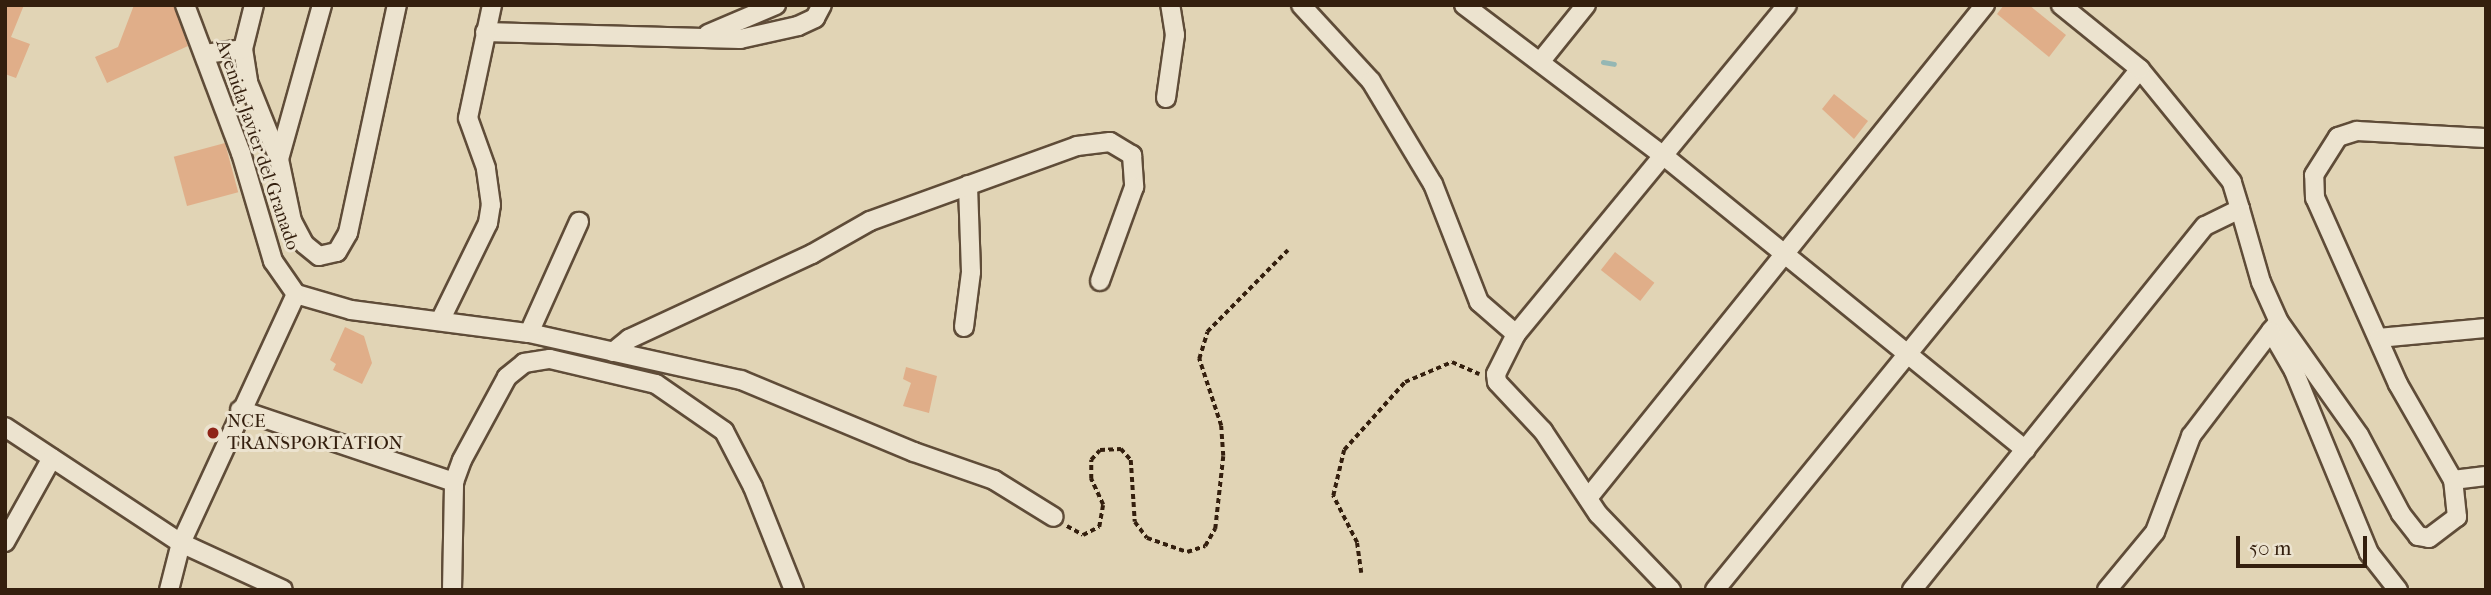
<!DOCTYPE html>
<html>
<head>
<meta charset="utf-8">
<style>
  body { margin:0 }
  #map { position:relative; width:2491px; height:595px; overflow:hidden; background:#e1d4b5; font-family:"IM FELL French Canon",serif }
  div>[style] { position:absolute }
  .stream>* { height:5px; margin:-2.5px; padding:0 2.5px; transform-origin:2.5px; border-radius:2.5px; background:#95b7b4 }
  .building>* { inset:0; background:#e0ae89; transform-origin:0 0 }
  .path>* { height:3.5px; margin-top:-1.75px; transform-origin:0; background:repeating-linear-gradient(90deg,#341f0e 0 5px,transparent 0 8.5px) }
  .roads { filter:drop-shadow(2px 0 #5f4c38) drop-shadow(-2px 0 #5f4c38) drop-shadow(0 2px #5f4c38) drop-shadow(0 -2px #5f4c38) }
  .minor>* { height:18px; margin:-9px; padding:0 9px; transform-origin:9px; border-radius:9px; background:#ece3cf }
  .dots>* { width:19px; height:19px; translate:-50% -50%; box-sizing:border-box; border:4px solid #ece3cf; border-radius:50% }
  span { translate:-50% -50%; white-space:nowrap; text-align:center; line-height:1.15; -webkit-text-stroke:6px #ece3cf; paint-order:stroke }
  .street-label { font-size:19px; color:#341f0e }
  .poi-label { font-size:19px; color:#341f0e }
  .left { translate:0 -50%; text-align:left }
  .frame { position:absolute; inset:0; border:7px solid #341f0e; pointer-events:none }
  .scale { position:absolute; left:2236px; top:536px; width:131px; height:32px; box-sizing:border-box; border:4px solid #341f0e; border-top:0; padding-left:9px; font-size:21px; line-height:24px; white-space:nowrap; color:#341f0e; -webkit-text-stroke:5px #ece3cf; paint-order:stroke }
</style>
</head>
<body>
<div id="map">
  <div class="stream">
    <i style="left:1603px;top:62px;width:11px;rotate:10deg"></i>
  </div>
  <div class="building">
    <i style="clip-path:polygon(5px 5px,24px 5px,11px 37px,30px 44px,16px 78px,5px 74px)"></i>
    <i style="clip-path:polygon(134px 5px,174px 5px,188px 46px,107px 83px,95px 57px,118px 47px)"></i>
    <i style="clip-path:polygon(2004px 5px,2029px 5px,2066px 35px,2049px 57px,1997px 14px)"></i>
    <i style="clip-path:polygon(1834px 94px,1868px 121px,1854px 139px,1822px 109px)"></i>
    <i style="left:225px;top:143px;width:51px;height:53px;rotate:75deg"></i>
    <i style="left:1615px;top:252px;width:50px;height:23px;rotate:38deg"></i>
    <i style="clip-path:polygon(345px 327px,364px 336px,372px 363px,362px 384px,333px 370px,336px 364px,330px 360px)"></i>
    <i style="clip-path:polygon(906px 367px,937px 376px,929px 413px,903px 406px,911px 383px,903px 379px)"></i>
  </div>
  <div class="path">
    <i style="left:1067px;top:526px;width:18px;rotate:29deg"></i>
    <i style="left:1083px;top:535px;width:18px;rotate:-27deg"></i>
    <i style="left:1099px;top:527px;width:22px;rotate:-80deg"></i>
    <i style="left:1103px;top:505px;width:29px;rotate:-115deg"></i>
    <i style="left:1091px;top:479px;width:19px;rotate:-90deg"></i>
    <i style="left:1091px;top:460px;width:13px;rotate:-48deg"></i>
    <i style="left:1100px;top:450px;width:21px;rotate:-3deg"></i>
    <i style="left:1121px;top:449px;width:15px;rotate:48deg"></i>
    <i style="left:1131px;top:460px;width:62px;rotate:86.3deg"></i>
    <i style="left:1135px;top:522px;width:20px;rotate:53deg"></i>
    <i style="left:1147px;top:538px;width:42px;rotate:19.3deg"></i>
    <i style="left:1187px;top:552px;width:19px;rotate:-18deg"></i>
    <i style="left:1205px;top:546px;width:20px;rotate:-60deg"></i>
    <i style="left:1215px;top:529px;width:73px;rotate:-83.7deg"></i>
    <i style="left:1223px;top:456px;width:30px;rotate:-94deg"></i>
    <i style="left:1221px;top:426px;width:71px;rotate:-108.2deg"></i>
    <i style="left:1199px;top:359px;width:28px;rotate:-73deg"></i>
    <i style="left:1207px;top:332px;width:115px;rotate:-45.4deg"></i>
    <i style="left:1361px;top:573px;width:30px;rotate:-98deg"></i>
    <i style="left:1357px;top:543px;width:53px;rotate:-117.1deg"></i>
    <i style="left:1333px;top:496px;width:47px;rotate:-76.6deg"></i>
    <i style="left:1344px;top:450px;width:91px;rotate:-48.1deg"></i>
    <i style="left:1405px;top:382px;width:51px;rotate:-23.1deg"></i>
    <i style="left:1452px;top:362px;width:30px;rotate:24deg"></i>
  </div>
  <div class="roads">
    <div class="minor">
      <i style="left:185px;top:5px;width:158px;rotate:69.3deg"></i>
      <i style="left:241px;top:153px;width:113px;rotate:73.5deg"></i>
      <i style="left:273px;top:261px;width:40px;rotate:55.1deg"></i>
      <i style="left:1301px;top:5px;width:103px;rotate:47.4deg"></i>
      <i style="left:1371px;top:81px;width:120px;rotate:59deg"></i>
      <i style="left:1433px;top:184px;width:127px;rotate:68.7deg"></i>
      <i style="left:1479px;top:302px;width:49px;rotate:40.9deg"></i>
      <i style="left:1464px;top:5px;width:251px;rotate:37.1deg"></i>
      <i style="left:1664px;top:156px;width:466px;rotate:39.1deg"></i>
      <i style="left:485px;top:32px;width:255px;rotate:1.6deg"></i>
      <i style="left:740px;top:39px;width:59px;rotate:-12.6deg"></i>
      <i style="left:798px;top:26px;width:19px;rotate:-25deg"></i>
      <i style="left:815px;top:18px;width:15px;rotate:-62deg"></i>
      <i style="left:708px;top:34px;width:74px;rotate:-23.1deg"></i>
      <i style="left:243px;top:49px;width:33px;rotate:81deg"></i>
      <i style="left:248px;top:82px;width:83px;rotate:68.1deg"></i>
      <i style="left:279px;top:159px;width:63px;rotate:78.2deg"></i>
      <i style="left:292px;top:221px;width:26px;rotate:62deg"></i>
      <i style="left:304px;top:244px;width:19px;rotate:39deg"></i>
      <i style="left:319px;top:256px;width:18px;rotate:-13deg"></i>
      <i style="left:337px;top:252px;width:22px;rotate:-60deg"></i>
      <i style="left:348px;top:233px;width:233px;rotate:-77.9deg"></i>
      <i style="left:204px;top:54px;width:39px;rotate:-7deg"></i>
      <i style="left:243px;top:49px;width:45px;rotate:-76deg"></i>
      <i style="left:1540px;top:62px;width:73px;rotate:-51.1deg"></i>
      <i style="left:1166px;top:98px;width:64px;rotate:-81.9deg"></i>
      <i style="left:1175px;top:35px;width:30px;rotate:-99deg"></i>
      <i style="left:279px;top:159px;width:160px;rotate:-74.4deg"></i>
      <i style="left:2240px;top:209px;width:76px;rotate:74deg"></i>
      <i style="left:2261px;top:282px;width:44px;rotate:65.8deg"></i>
      <i style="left:2279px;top:322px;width:138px;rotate:54.7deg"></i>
      <i style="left:2359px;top:435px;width:89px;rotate:62deg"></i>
      <i style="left:2401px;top:514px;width:28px;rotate:52deg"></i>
      <i style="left:2418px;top:536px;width:11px;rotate:10deg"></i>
      <i style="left:2429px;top:538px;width:35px;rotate:-37deg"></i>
      <i style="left:2457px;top:517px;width:37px;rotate:-96deg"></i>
      <i style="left:2453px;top:480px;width:111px;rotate:-119.8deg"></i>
      <i style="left:2398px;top:384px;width:204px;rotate:-114deg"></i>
      <i style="left:2315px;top:198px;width:23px;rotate:-92deg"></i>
      <i style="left:2314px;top:175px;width:45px;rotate:-57.7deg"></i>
      <i style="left:2338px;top:137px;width:20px;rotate:-18deg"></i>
      <i style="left:2357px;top:131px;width:129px;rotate:3.1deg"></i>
      <i style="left:296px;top:294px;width:57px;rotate:16.2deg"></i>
      <i style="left:351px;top:310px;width:179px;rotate:7.4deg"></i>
      <i style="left:529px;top:333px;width:217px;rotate:12.5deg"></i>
      <i style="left:741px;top:380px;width:187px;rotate:22.6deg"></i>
      <i style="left:914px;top:452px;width:85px;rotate:19.3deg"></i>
      <i style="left:994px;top:480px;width:70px;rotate:31.7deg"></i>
      <i style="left:440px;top:321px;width:109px;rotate:-63.9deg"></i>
      <i style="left:488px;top:223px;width:18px;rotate:-81deg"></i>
      <i style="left:491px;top:205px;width:37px;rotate:-98deg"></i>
      <i style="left:486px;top:168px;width:53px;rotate:-109.8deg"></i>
      <i style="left:468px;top:118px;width:116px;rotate:-78deg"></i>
      <i style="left:2277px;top:324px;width:9px;rotate:131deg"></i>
      <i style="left:2271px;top:331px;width:46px;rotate:60.1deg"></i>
      <i style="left:2294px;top:371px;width:197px;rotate:67.6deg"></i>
      <i style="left:2369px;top:553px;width:47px;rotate:51.9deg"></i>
      <i style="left:964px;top:327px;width:55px;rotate:-82.7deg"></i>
      <i style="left:971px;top:272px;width:87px;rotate:-92deg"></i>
      <i style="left:529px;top:333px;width:122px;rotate:-65.8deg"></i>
      <i style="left:2379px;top:338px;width:107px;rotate:-5.3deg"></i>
      <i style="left:613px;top:352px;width:21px;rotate:-39deg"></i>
      <i style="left:629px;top:339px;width:202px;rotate:-24.9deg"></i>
      <i style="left:812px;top:254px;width:67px;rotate:-29.6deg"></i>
      <i style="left:870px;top:221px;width:220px;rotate:-19.9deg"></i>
      <i style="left:1077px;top:146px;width:33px;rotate:-7deg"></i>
      <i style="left:1110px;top:142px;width:26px;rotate:31deg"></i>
      <i style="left:1132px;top:155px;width:32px;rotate:86deg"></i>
      <i style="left:1134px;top:187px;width:100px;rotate:109.9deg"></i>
      <i style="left:240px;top:410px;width:226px;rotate:18.6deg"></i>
      <i style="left:5px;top:427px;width:211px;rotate:33.4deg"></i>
      <i style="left:181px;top:543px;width:112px;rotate:24.7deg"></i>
      <i style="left:2453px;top:480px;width:33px;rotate:-7deg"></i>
      <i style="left:1588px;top:498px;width:633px;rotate:-51.16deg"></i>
      <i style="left:5px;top:542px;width:96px;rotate:-60.8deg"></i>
      <i style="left:169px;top:590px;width:49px;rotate:-75.7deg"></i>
      <i style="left:181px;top:543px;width:274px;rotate:-65.2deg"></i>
      <i style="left:452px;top:590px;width:108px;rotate:-88.9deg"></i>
      <i style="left:454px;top:482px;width:23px;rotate:-70deg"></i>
      <i style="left:462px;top:460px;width:94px;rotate:-61.5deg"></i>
      <i style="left:507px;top:377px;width:22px;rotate:-39deg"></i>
      <i style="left:524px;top:363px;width:26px;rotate:-9deg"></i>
      <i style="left:550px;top:359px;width:109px;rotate:13.3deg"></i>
      <i style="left:656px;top:384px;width:83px;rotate:34.7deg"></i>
      <i style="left:724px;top:431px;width:63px;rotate:62.6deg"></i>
      <i style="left:753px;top:487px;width:111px;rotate:68.3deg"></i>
      <i style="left:1671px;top:590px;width:105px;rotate:-133.8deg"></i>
      <i style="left:1598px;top:514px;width:100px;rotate:-123.5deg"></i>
      <i style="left:1543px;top:431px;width:67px;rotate:-133.2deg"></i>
      <i style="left:1497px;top:382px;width:8px;rotate:-97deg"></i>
      <i style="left:1496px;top:374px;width:45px;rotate:-63.4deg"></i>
      <i style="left:1516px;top:334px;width:426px;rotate:-50.5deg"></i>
      <i style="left:1715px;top:590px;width:672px;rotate:-50.79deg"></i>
      <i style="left:1912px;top:590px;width:467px;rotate:-51.2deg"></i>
      <i style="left:2205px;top:226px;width:39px;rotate:-26deg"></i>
      <i style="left:2240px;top:209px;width:28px;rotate:-107deg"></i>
      <i style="left:2232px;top:182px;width:146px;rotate:-129.2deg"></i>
      <i style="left:2140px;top:69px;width:102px;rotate:-141deg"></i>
      <i style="left:2107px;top:590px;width:75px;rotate:-50.4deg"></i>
      <i style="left:2155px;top:532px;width:103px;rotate:-69.4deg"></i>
      <i style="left:2191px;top:436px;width:132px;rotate:-52.7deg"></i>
    </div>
  </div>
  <div class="dots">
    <i style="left:213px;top:433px;background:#8f2418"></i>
  </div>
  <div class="street-label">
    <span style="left:257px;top:145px;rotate:71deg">Avenida Javier del Granado</span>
  </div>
  <div class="poi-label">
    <span class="left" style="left:227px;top:433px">NCE<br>TRANSPORTATION</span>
  </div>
  <div class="frame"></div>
  <div class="scale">50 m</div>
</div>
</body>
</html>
